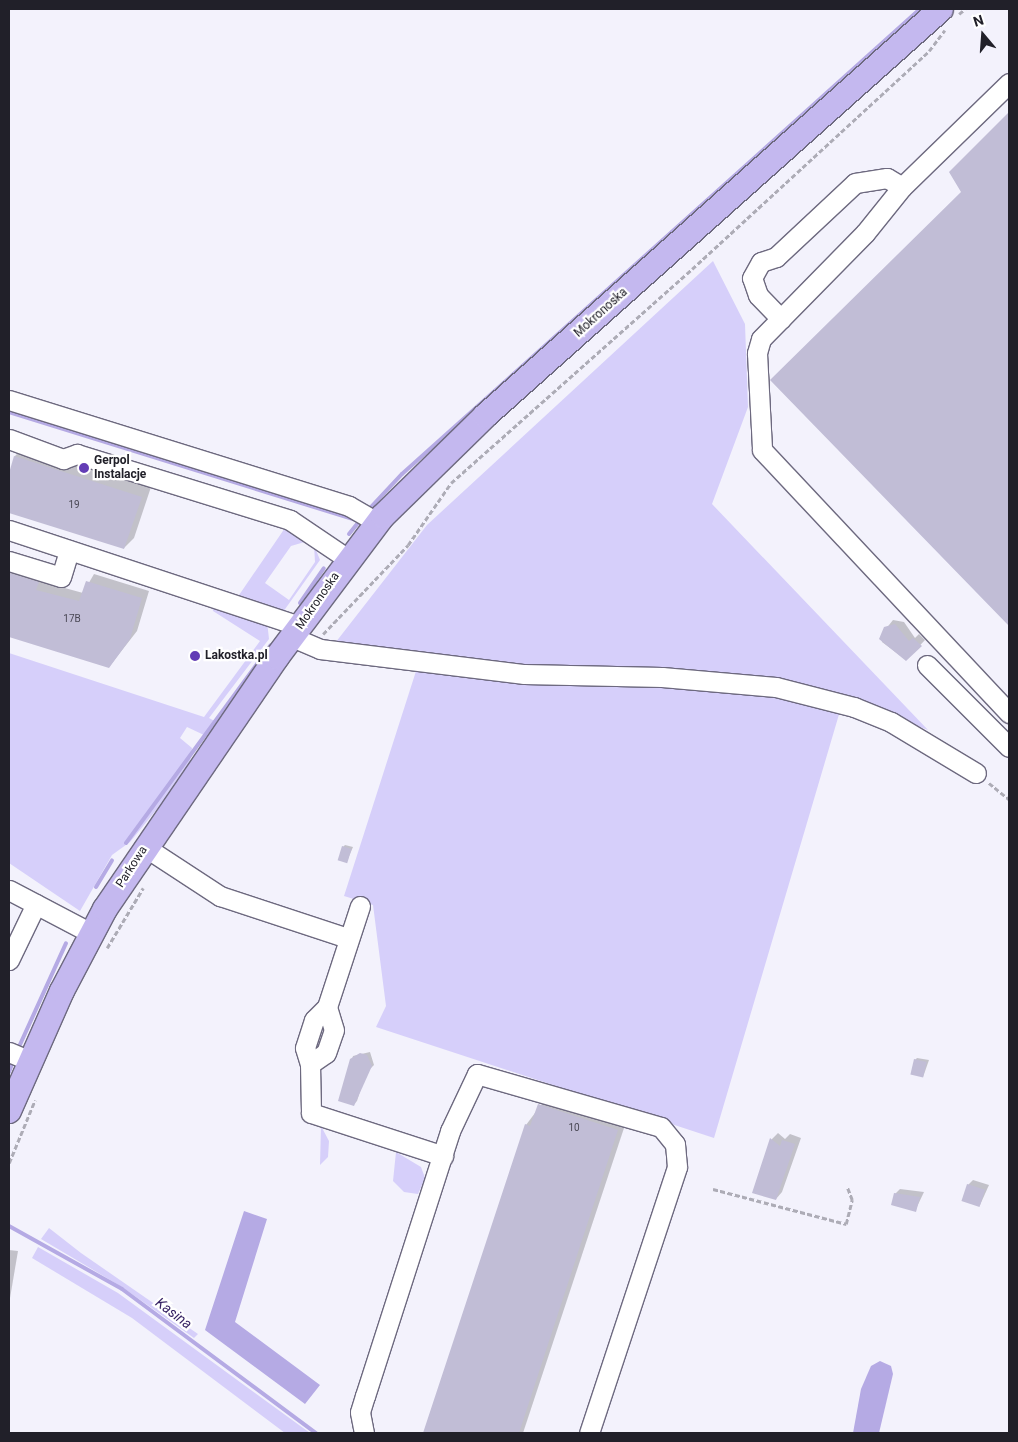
<!DOCTYPE html>
<html>
<head>
<meta charset="utf-8">
<style>
  body { margin:0 }
  #map { position:relative; width:1018px; height:1442px; overflow:hidden; background:#f3f2fc; font-family:Roboto,sans-serif }
  div>[style] { position:absolute }
  .green>* { inset:0; background:#d6cffa }
  .water>* { inset:0; background:#b5aae4 }
  .shadow>* { inset:0; background:#0003 }
  .stream>* { height:4px; margin:-2px; padding:0 2px; transform-origin:2px; border-radius:2px; background:#b5aae4 }
  .building>* { inset:0; background:#c1bdd6; transform-origin:0 0 }
  .path>* { height:2.5px; margin-top:-1.25px; transform-origin:0; background:repeating-linear-gradient(90deg,#adacb6 0 5px,transparent 0 7.5px) }
  .roads { filter:drop-shadow(1px 0 #6d697f) drop-shadow(-1px 0 #6d697f) drop-shadow(0 1px #6d697f) drop-shadow(0 -1px #6d697f) }
  .minor>* { height:19px; margin:-9.5px; padding:0 9.5px; transform-origin:9.5px; border-radius:9.5px; background:#fff }
  .major>* { height:24px; margin:-12px; padding:0 12px; transform-origin:12px; border-radius:12px; background:#c4b8ef }
  .dots>* { width:14px; height:14px; translate:-50% -50%; box-sizing:border-box; border:2px solid #fff; border-radius:50% }
  span { translate:-50% -50%; white-space:nowrap; text-align:center; line-height:1.15; -webkit-text-stroke:4.5px #fff; paint-order:stroke }
  .number-label { font-size:10px; color:#494754 }
  .number-label span { -webkit-text-stroke-width:0 }
  .street-label { font-size:12px; color:#212029 }
  .poi-label { font-size:12px; color:#212029; font-weight:700 }
  .left { translate:0 -50%; text-align:left }
  .water-label { font-size:14px; color:#331f61; font-style:italic }
  .frame { position:absolute; inset:0; border:10px solid #212029; pointer-events:none }
  .north { position:absolute; left:958px; top:10px; width:50px; height:50px; -webkit-text-stroke:4px #fff; paint-order:stroke; rotate:342deg; font-size:14px; font-weight:700; line-height:20px; text-align:center; color:#212029 }
  .north::after { content:''; display:block; margin:auto; width:18px; height:22px; background:#212029; clip-path:polygon(50% 0,100% 100%,50% 72%,0 100%) }
</style>
</head>
<body>
<div id="map">
  <div class="green">
    <i style="clip-path:polygon(713px 261px,745px 324px,748px 407px,712px 504px,928px 730px,861px 704px,332px 647px,427px 525px)"></i>
    <i style="clip-path:polygon(287px 525px,308px 541px,291px 546px,265px 583px,289px 600px,315px 562px,314px 545px,320px 560px,283px 612px,237px 598px)"></i>
    <i style="clip-path:polygon(212px 606px,267px 621px,269px 639px,209px 718px,220px 724px,216px 730px,204px 735px,187px 727px,180px 738px,192px 748px,189px 770px,130px 842px,112px 855px,80px 911px,9px 863px,9px 653px,204px 717px,260px 641px,213px 611px)"></i>
    <i style="clip-path:polygon(417px 668px,757px 689px,840px 711px,714px 1138px,376px 1027px,386px 1006px,373px 905px,344px 896px)"></i>
    <i style="clip-path:polygon(321px 1126px,329px 1141px,328px 1157px,320px 1165px)"></i>
    <i style="clip-path:polygon(396px 1152px,421px 1167px,425px 1178px,418px 1194px,404px 1192px,393px 1181px)"></i>
    <i style="clip-path:polygon(49px 1228px,81px 1253px,198px 1334px,194px 1338px,122px 1287px,41px 1239px)"></i>
    <i style="clip-path:polygon(38px 1247px,118px 1293px,310px 1433px,285px 1433px,132px 1318px,32px 1258px)"></i>
  </div>
  <div class="water">
    <i style="clip-path:polygon(244px 1211px,267px 1219px,235px 1322px,320px 1385px,305px 1404px,205px 1330px)"></i>
    <i style="clip-path:polygon(880px 1361px,891px 1366px,893px 1374px,879px 1433px,853px 1433px,861px 1389px,871px 1366px)"></i>
  </div>
  <div class="shadow">
    <i style="clip-path:polygon(1009px 114px,1009px 624px,771px 380px,963px 193px,950px 172px)"></i>
    <i style="clip-path:polygon(25px 446px,151px 487px,134px 538px,124px 548px,9px 512px,9px 477px,15px 456px)"></i>
    <i style="clip-path:polygon(9px 559px,45px 574px,43px 582px,83px 593px,94px 574px,149px 591px,137px 631px,109px 667px,9px 636px)"></i>
    <i style="clip-path:polygon(893px 620px,904px 622px,915px 638px,919px 634px,925px 640px,906px 660px,882px 642px,881px 635px)"></i>
    <i style="clip-path:polygon(345px 845px,353px 847px,347px 861px,343px 847px)"></i>
    <i style="clip-path:polygon(370px 1052px,374px 1065px,366px 1073px,357px 1101px,353px 1105px,340px 1100px,353px 1056px)"></i>
    <i style="clip-path:polygon(917px 1058px,929px 1060px,923px 1077px,915px 1060px)"></i>
    <i style="clip-path:polygon(547px 1097px,626px 1122px,523px 1433px,425px 1433px,526px 1125px)"></i>
    <i style="clip-path:polygon(778px 1133px,785px 1139px,790px 1134px,801px 1138px,782px 1192px,776px 1199px,754px 1192px,772px 1139px)"></i>
    <i style="clip-path:polygon(973px 1180px,989px 1185px,980px 1205px,968px 1185px)"></i>
    <i style="clip-path:polygon(900px 1189px,924px 1192px,915px 1211px,895px 1194px)"></i>
    <i style="clip-path:polygon(9px 1250px,18px 1251px,9px 1304px)"></i>
  </div>
  <div class="stream">
    <i style="left:9px;top:412px;width:368px;rotate:17.3deg"></i>
    <i style="left:371px;top:507px;width:45px;rotate:-46.8deg"></i>
    <i style="left:402px;top:474px;width:696px;rotate:-41.91deg"></i>
    <i style="left:349px;top:534px;width:14px;rotate:-51deg"></i>
    <i style="left:300px;top:603px;width:42px;rotate:-55.6deg"></i>
    <i style="left:126px;top:843px;width:245px;rotate:-53.8deg"></i>
    <i style="left:96px;top:887px;width:31px;rotate:-59deg"></i>
    <i style="left:18px;top:1049px;width:116px;rotate:-65.6deg"></i>
    <i style="left:9px;top:1072px;width:9px;rotate:-69deg"></i>
    <i style="left:9px;top:1226px;width:129px;rotate:29.1deg"></i>
    <i style="left:122px;top:1289px;width:242px;rotate:36.6deg"></i>
  </div>
  <div class="building">
    <i style="clip-path:polygon(1009px 112px,1009px 626px,770px 380px,961px 192px,949px 172px)"></i>
    <i style="clip-path:polygon(14px 456px,142px 497px,124px 549px,9px 513px,9px 473px)"></i>
    <i style="clip-path:polygon(9px 573px,39px 582px,36px 590px,79px 601px,86px 581px,142px 598px,130px 639px,109px 668px,9px 637px)"></i>
    <i style="clip-path:polygon(895px 624px,909px 641px,913px 638px,922px 646px,906px 661px,879px 639px,884px 627px)"></i>
    <i style="left:342px;top:846px;width:10px;height:15px;rotate:17deg"></i>
    <i style="clip-path:polygon(360px 1053px,367px 1055px,372px 1066px,354px 1106px,338px 1101px,350px 1059px)"></i>
    <i style="left:914px;top:1059px;width:13px;height:16px;rotate:13deg"></i>
    <i style="clip-path:polygon(538px 1104px,618px 1130px,519px 1433px,423px 1433px,525px 1124px,530px 1126px)"></i>
    <i style="clip-path:polygon(770px 1138px,780px 1146px,782px 1140px,795px 1144px,776px 1200px,752px 1193px)"></i>
    <i style="left:967px;top:1184px;width:19px;height:18px;rotate:18deg"></i>
    <i style="clip-path:polygon(894px 1193px,920px 1197px,916px 1212px,891px 1205px)"></i>
  </div>
  <div class="path">
    <i style="left:959px;top:14px;width:8px;rotate:-40deg"></i>
    <i style="left:323px;top:634px;width:123px;rotate:-46.3deg"></i>
    <i style="left:408px;top:545px;width:75px;rotate:-55.3deg"></i>
    <i style="left:451px;top:483px;width:322px;rotate:-41.6deg"></i>
    <i style="left:692px;top:269px;width:322px;rotate:-42.6deg"></i>
    <i style="left:929px;top:51px;width:26px;rotate:-53deg"></i>
    <i style="left:989px;top:783px;width:26px;rotate:39deg"></i>
    <i style="left:107px;top:948px;width:70px;rotate:-59deg"></i>
    <i style="left:9px;top:1163px;width:68px;rotate:-67.6deg"></i>
    <i style="left:713px;top:1189px;width:138px;rotate:14.7deg"></i>
    <i style="left:846px;top:1224px;width:25px;rotate:-76deg"></i>
    <i style="left:852px;top:1200px;width:14px;rotate:-111deg"></i>
  </div>
  <div class="roads">
    <div class="minor">
      <i style="left:1009px;top:83px;width:149px;rotate:135.8deg"></i>
      <i style="left:902px;top:187px;width:59px;rotate:128.8deg"></i>
      <i style="left:865px;top:233px;width:148px;rotate:134.5deg"></i>
      <i style="left:761px;top:339px;width:15px;rotate:106deg"></i>
      <i style="left:757px;top:353px;width:97px;rotate:87deg"></i>
      <i style="left:762px;top:450px;width:361px;rotate:46.8deg"></i>
      <i style="left:781px;top:319px;width:33px;rotate:-134deg"></i>
      <i style="left:758px;top:295px;width:18px;rotate:-109deg"></i>
      <i style="left:752px;top:278px;width:18px;rotate:-61deg"></i>
      <i style="left:761px;top:262px;width:16px;rotate:-18deg"></i>
      <i style="left:776px;top:257px;width:108px;rotate:-43.1deg"></i>
      <i style="left:855px;top:183px;width:32px;rotate:-9deg"></i>
      <i style="left:887px;top:178px;width:17px;rotate:31deg"></i>
      <i style="left:9px;top:400px;width:356px;rotate:17.3deg"></i>
      <i style="left:349px;top:506px;width:32px;rotate:30deg"></i>
      <i style="left:9px;top:439px;width:58px;rotate:20.3deg"></i>
      <i style="left:63px;top:459px;width:15px;rotate:-20deg"></i>
      <i style="left:77px;top:454px;width:223px;rotate:17.2deg"></i>
      <i style="left:290px;top:520px;width:70px;rotate:33.9deg"></i>
      <i style="left:9px;top:530px;width:306px;rotate:18.3deg"></i>
      <i style="left:9px;top:561px;width:54px;rotate:17.1deg"></i>
      <i style="left:61px;top:577px;width:28px;rotate:-73deg"></i>
      <i style="left:292px;top:637px;width:30px;rotate:23deg"></i>
      <i style="left:320px;top:649px;width:206px;rotate:7deg"></i>
      <i style="left:524px;top:674px;width:138px;rotate:1.2deg"></i>
      <i style="left:662px;top:677px;width:114px;rotate:5deg"></i>
      <i style="left:776px;top:687px;width:81px;rotate:14.4deg"></i>
      <i style="left:854px;top:707px;width:40px;rotate:22deg"></i>
      <i style="left:891px;top:722px;width:99px;rotate:31deg"></i>
      <i style="left:927px;top:665px;width:116px;rotate:45deg"></i>
      <i style="left:145px;top:847px;width:90px;rotate:33.2deg"></i>
      <i style="left:220px;top:896px;width:135px;rotate:18.2deg"></i>
      <i style="left:9px;top:890px;width:93px;rotate:27.7deg"></i>
      <i style="left:360px;top:906px;width:106px;rotate:108.1deg"></i>
      <i style="left:327px;top:1007px;width:18px;rotate:135deg"></i>
      <i style="left:314px;top:1020px;width:29px;rotate:108deg"></i>
      <i style="left:305px;top:1048px;width:17px;rotate:73deg"></i>
      <i style="left:310px;top:1064px;width:49px;rotate:88.8deg"></i>
      <i style="left:311px;top:1113px;width:139px;rotate:18deg"></i>
      <i style="left:9px;top:960px;width:62px;rotate:-64.3deg"></i>
      <i style="left:9px;top:1052px;width:23px;rotate:23deg"></i>
      <i style="left:310px;top:1064px;width:19px;rotate:-35deg"></i>
      <i style="left:326px;top:1053px;width:24px;rotate:-71deg"></i>
      <i style="left:334px;top:1030px;width:24px;rotate:-107deg"></i>
      <i style="left:364px;top:1433px;width:21px;rotate:-101deg"></i>
      <i style="left:360px;top:1412px;width:17px;rotate:-73deg"></i>
      <i style="left:365px;top:1396px;width:278px;rotate:-72.2deg"></i>
      <i style="left:450px;top:1131px;width:63px;rotate:-64.7deg"></i>
      <i style="left:477px;top:1074px;width:191px;rotate:16.1deg"></i>
      <i style="left:661px;top:1127px;width:22px;rotate:51deg"></i>
      <i style="left:675px;top:1144px;width:23px;rotate:85deg"></i>
      <i style="left:677px;top:1167px;width:280px;rotate:108.3deg"></i>
    </div>
    <div class="major">
      <i style="left:9px;top:1111px;width:131px;rotate:-66.2deg"></i>
      <i style="left:62px;top:991px;width:93px;rotate:-62.3deg"></i>
      <i style="left:105px;top:909px;width:305px;rotate:-55.7deg"></i>
      <i style="left:277px;top:657px;width:176px;rotate:-53.1deg"></i>
      <i style="left:383px;top:516px;width:143px;rotate:-44.4deg"></i>
      <i style="left:485px;top:416px;width:611px;rotate:-41.75deg"></i>
    </div>
  </div>
  <div class="dots">
    <i style="left:84px;top:468px;background:#633db5"></i>
    <i style="left:195px;top:656px;background:#633db5"></i>
  </div>
  <div class="number-label">
    <span style="left:74px;top:505px">19</span>
    <span style="left:72px;top:619px">17B</span>
    <span style="left:574px;top:1128px">10</span>
  </div>
  <div class="street-label">
    <span style="left:601px;top:313px;rotate:-42deg">Mokronoska</span>
    <span style="left:318px;top:601px;rotate:-55deg">Mokronoska</span>
    <span style="left:132px;top:867px;rotate:-57deg">Parkowa</span>
  </div>
  <div class="poi-label">
    <span class="left" style="left:94px;top:468px">Gerpol<br>Instalacje</span>
    <span class="left" style="left:205px;top:656px">Lakostka.pl</span>
  </div>
  <div class="water-label">
    <span style="left:174px;top:1313px;rotate:37deg">Kasina</span>
  </div>
  <div class="frame"></div>
  <div class="north">N</div>
</div>
</body>
</html>
